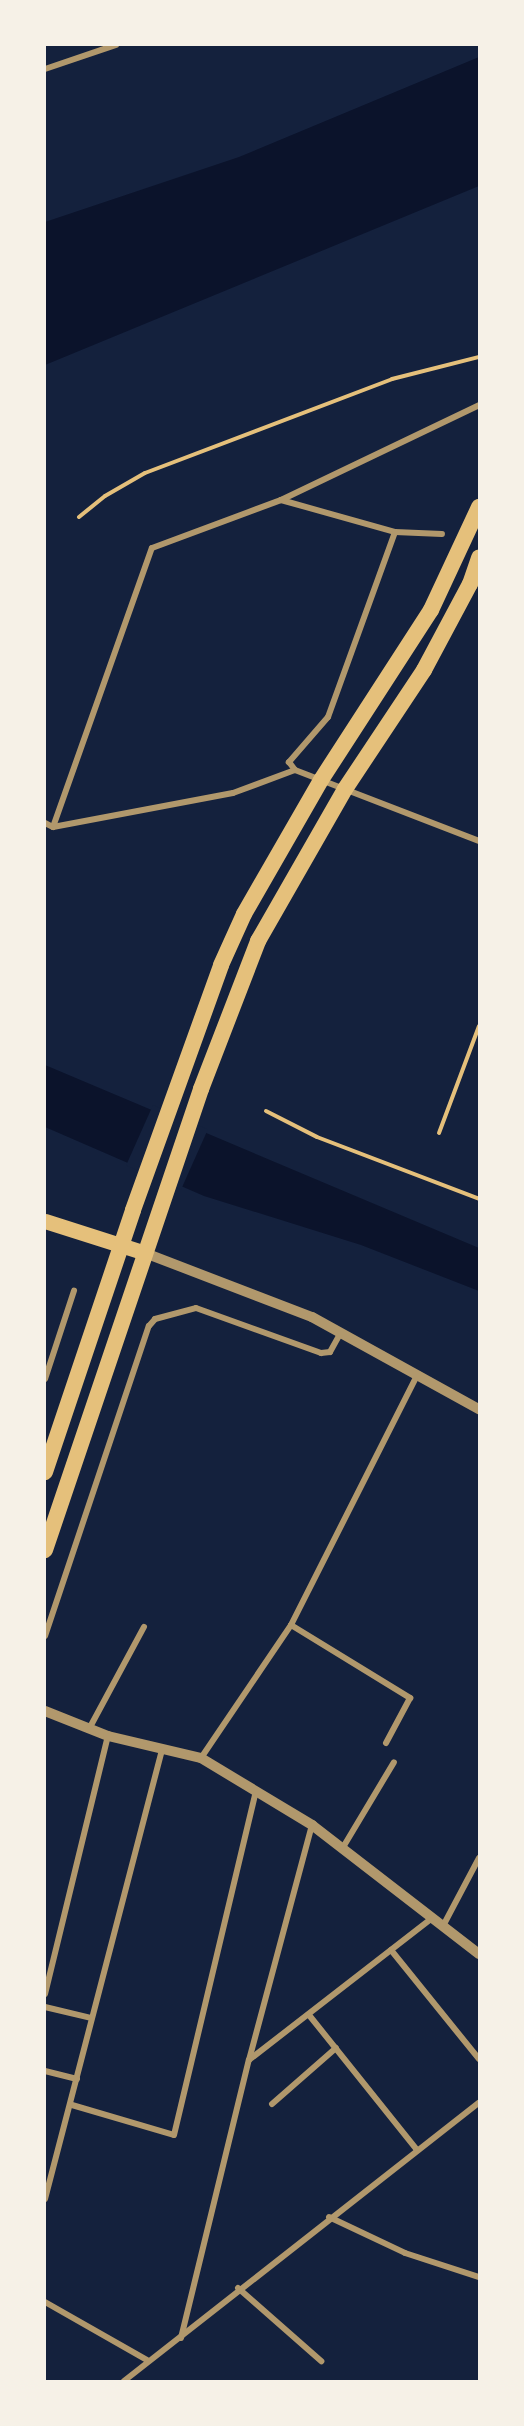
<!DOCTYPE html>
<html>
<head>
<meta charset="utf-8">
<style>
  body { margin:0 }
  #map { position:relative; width:524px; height:2426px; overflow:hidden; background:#14213d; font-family:"Sofia Sans Condensed",sans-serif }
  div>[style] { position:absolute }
  .water>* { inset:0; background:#0b132b }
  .pier>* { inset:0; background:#14213d; transform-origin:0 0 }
  .path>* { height:4px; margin:-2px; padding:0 2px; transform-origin:2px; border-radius:2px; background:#e5c07b }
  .minor>* { height:6px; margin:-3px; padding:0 3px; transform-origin:3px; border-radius:3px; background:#b1986c }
  .tertiary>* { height:10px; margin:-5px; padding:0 5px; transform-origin:5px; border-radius:5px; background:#b1986c }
  .primary>* { height:15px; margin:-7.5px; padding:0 7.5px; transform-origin:7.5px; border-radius:7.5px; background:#e5c07b }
  .trunk>* { height:16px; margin:-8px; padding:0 8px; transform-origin:8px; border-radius:8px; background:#e5c07b }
  span { translate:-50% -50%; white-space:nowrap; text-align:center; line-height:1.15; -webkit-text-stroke:6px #f6f1e7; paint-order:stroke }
  .frame { position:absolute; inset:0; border:46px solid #f6f1e7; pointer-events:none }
</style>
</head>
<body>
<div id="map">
  <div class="water">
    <i style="clip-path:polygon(479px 57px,479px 186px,45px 365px,45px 222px,239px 157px)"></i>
    <i style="clip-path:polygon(45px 1065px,479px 1248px,479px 1291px,361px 1245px,204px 1196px,45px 1127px)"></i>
  </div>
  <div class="pier">
    <i style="left:153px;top:1105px;width:60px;height:66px;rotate:24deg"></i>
  </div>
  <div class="path">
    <i style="left:79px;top:517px;width:33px;rotate:-39deg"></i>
    <i style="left:105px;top:496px;width:46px;rotate:-29.9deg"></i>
    <i style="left:145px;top:473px;width:264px;rotate:-20.8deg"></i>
    <i style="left:392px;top:379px;width:90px;rotate:-14.2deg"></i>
    <i style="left:266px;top:1111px;width:57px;rotate:27deg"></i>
    <i style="left:317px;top:1137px;width:173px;rotate:20.9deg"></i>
    <i style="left:439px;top:1133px;width:114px;rotate:-69.5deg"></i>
  </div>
  <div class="minor">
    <i style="left:45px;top:69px;width:75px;rotate:-18.7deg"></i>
    <i style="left:281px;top:500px;width:118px;rotate:15.7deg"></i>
    <i style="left:395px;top:532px;width:47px;rotate:2.4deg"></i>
    <i style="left:395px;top:532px;width:197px;rotate:109.9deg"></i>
    <i style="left:328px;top:717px;width:60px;rotate:130.9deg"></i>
    <i style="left:289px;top:762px;width:10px;rotate:53deg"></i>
    <i style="left:295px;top:770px;width:197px;rotate:21.1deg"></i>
    <i style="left:45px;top:823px;width:9px;rotate:27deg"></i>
    <i style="left:53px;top:827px;width:183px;rotate:-10.7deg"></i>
    <i style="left:233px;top:793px;width:66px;rotate:-20.4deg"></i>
    <i style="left:53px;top:827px;width:296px;rotate:-70.5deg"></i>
    <i style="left:152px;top:548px;width:138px;rotate:-20.4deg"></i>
    <i style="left:281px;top:500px;width:220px;rotate:-25.6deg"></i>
    <i style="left:45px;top:1379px;width:93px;rotate:-71.8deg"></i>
    <i style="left:291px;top:1625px;width:140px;rotate:31.5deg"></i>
    <i style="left:410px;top:1698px;width:51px;rotate:118.1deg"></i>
    <i style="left:45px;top:1636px;width:327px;rotate:-71.5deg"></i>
    <i style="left:149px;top:1326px;width:9px;rotate:-49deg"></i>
    <i style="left:155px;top:1319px;width:42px;rotate:-15deg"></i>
    <i style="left:196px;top:1308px;width:133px;rotate:19.8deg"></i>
    <i style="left:321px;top:1353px;width:9px;rotate:-6deg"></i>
    <i style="left:330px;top:1352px;width:23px;rotate:-61deg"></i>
    <i style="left:89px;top:1729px;width:116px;rotate:-61.7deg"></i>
    <i style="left:201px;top:1758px;width:161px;rotate:-55.9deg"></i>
    <i style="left:291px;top:1625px;width:279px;rotate:-63.2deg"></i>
    <i style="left:342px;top:1849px;width:101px;rotate:-59.1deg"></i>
    <i style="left:443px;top:1926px;width:77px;rotate:-62.1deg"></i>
    <i style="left:391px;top:1950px;width:140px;rotate:51.1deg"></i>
    <i style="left:45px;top:1994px;width:266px;rotate:-76.3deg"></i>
    <i style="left:45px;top:2007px;width:47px;rotate:13.4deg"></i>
    <i style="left:309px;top:2015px;width:173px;rotate:51.3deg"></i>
    <i style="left:249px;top:2060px;width:232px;rotate:-37.8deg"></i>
    <i style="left:45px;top:2071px;width:33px;rotate:14deg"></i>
    <i style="left:272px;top:2104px;width:85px;rotate:-41.2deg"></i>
    <i style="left:72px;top:2105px;width:106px;rotate:16.4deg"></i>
    <i style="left:174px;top:2135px;width:355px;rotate:-76.6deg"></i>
    <i style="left:45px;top:2199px;width:463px;rotate:-75.4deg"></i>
    <i style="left:329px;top:2217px;width:84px;rotate:25.3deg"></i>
    <i style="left:405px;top:2253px;width:78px;rotate:18deg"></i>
    <i style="left:238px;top:2288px;width:111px;rotate:41.3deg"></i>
    <i style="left:45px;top:2302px;width:117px;rotate:29.6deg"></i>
    <i style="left:181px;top:2338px;width:286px;rotate:-76.3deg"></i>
    <i style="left:249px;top:2060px;width:243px;rotate:-75deg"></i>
    <i style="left:124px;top:2381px;width:451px;rotate:-38.1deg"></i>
  </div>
  <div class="tertiary">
    <i style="left:145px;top:1253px;width:179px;rotate:21deg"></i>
    <i style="left:312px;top:1317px;width:191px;rotate:28.9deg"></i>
    <i style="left:45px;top:1711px;width:68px;rotate:21.6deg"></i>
    <i style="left:108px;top:1736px;width:96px;rotate:13.3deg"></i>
    <i style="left:201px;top:1758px;width:130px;rotate:31.1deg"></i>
    <i style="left:312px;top:1825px;width:211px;rotate:37.7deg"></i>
  </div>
  <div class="primary">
    <i style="left:45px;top:1221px;width:105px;rotate:17.7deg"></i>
  </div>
  <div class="trunk">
    <i style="left:45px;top:1472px;width:276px;rotate:-71.4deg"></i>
    <i style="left:133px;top:1210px;width:260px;rotate:-70.2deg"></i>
    <i style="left:221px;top:965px;width:56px;rotate:-65.7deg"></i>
    <i style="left:244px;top:914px;width:155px;rotate:-60.1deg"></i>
    <i style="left:321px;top:780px;width:202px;rotate:-57.1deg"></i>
    <i style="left:431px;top:610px;width:114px;rotate:-65deg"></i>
    <i style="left:45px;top:1550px;width:487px;rotate:-71.3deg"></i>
    <i style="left:201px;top:1089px;width:159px;rotate:-68.9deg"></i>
    <i style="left:258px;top:941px;width:175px;rotate:-60.2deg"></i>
    <i style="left:345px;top:789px;width:143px;rotate:-56.4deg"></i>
    <i style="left:424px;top:670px;width:98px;rotate:-61.9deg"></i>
    <i style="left:470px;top:584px;width:28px;rotate:-71deg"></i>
  </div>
  <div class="frame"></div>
</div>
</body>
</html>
